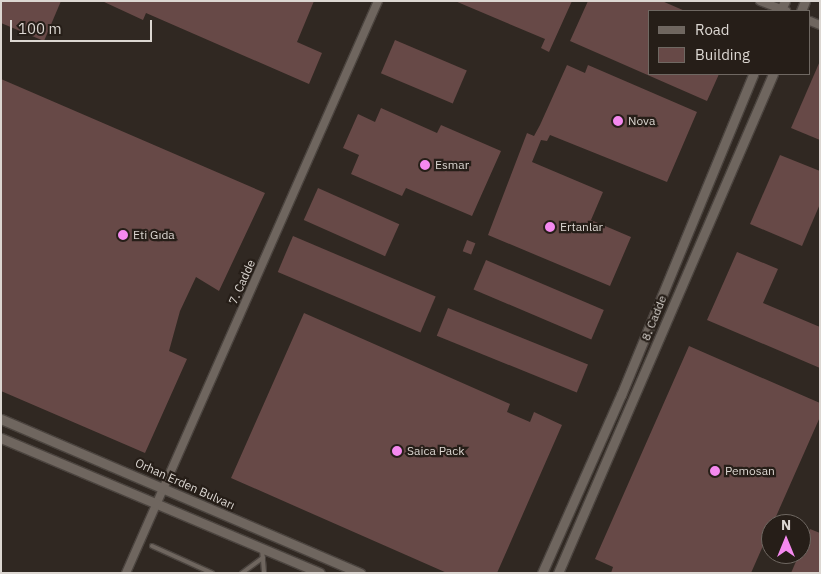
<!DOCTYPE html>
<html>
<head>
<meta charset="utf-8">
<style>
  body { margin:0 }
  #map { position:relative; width:821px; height:574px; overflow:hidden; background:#302822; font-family:"IBM Plex Sans",sans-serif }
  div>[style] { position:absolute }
  .building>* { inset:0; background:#674947; transform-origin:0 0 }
  .roads { filter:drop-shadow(1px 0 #4b443f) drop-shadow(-1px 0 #4b443f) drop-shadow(0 1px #4b443f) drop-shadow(0 -1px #4b443f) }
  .service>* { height:4px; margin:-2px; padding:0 2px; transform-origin:2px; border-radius:2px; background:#6f665f }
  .minor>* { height:8px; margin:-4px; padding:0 4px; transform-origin:4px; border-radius:4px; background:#6f665f }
  .tertiary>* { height:9px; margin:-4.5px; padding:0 4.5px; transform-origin:4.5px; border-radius:4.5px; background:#6f665f }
  .dots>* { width:14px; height:14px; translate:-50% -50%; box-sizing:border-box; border:2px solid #261e18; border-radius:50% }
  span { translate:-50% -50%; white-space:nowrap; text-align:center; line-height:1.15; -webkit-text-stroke:4.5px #261e18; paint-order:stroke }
  .poi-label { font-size:12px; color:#dcd7d2 }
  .left { translate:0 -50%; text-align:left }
  .street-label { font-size:12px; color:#dcd7d2 }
  .frame { position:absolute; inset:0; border:2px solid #dcd7d2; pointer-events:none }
  .legend { position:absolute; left:648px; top:10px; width:162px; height:65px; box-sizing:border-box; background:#261e18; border:1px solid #6f6862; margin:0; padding:6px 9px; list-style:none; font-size:15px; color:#dcd7d2 }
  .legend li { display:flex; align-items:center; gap:10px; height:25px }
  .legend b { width:25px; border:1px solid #6f6862 }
  .north { position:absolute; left:761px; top:514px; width:50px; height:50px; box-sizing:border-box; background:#261e18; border:1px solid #6f6862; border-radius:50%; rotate:0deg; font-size:14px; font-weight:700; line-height:20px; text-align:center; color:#dcd7d2 }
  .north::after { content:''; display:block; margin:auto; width:18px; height:22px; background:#f589ef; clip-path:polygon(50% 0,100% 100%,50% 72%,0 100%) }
  .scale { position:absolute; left:10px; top:20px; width:142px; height:22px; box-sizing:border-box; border:2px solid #dcd7d2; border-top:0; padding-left:6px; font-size:15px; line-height:18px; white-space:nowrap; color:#dcd7d2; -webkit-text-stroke:4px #261e18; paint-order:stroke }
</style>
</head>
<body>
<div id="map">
  <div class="building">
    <i style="clip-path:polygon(1px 1px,61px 1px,44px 41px,1px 23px)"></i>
    <i style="clip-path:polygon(102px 1px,314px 1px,297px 42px,322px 53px,309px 84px,146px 13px,143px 20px)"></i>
    <i style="clip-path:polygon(455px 1px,572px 1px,549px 52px,541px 48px,545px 39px)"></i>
    <i style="clip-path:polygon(588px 1px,662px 1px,685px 11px,650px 11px,650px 74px,719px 74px,707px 101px,570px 41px)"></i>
    <i style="left:395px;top:40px;width:78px;height:36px;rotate:23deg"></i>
    <i style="clip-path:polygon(820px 61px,820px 140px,791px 128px)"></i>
    <i style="clip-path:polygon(567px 65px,585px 73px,588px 65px,697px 112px,667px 182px,550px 135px,547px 141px,541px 140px,532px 162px,603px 192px,591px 220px,631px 237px,610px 286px,488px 235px,527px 133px,534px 136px,540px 125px)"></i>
    <i style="clip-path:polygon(1px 79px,265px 193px,219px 291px,196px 277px,180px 311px,169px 351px,187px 359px,145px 453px,1px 391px)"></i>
    <i style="clip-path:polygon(381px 108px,437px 133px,441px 125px,501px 151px,472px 216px,406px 188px,402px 196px,351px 174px,359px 155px,343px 148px,358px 114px,375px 122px)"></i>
    <i style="clip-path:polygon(780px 155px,820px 171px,820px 204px,802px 246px,750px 224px)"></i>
    <i style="left:318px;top:188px;width:89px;height:35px;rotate:24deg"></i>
    <i style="left:293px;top:236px;width:155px;height:39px;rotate:23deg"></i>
    <i style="left:467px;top:240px;width:9px;height:12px;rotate:21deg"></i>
    <i style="clip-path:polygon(737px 252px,778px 269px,763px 303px,820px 327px,820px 368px,707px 320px)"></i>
    <i style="left:486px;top:260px;width:128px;height:32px;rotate:23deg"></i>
    <i style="left:448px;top:308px;width:151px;height:30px;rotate:22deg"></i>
    <i style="clip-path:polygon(304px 313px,510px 404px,507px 412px,530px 422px,534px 412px,562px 425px,497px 573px,447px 573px,231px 478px)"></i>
    <i style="clip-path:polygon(689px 346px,820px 403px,820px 417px,751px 573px,611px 573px,613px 567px,595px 559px)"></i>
    <i style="clip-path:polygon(810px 529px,820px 533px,820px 573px,791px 573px)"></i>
  </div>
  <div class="roads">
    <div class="service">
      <i style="left:152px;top:546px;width:66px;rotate:24.2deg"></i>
      <i style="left:262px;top:549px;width:24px;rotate:85deg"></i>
      <i style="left:242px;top:573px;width:26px;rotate:-36deg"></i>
    </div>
    <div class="minor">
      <i style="left:760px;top:1px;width:28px;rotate:21deg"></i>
      <i style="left:810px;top:21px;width:11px;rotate:22deg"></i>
      <i style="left:126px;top:573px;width:625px;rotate:-66.22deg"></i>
    </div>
    <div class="tertiary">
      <i style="left:780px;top:11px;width:11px;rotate:-63deg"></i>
      <i style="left:801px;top:11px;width:11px;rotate:-68deg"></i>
      <i style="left:1px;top:419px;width:391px;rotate:23.2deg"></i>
      <i style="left:1px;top:438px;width:346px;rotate:22.9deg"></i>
      <i style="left:542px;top:573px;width:195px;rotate:-66.1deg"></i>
      <i style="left:621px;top:395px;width:347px;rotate:-67.6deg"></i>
      <i style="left:558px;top:573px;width:543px;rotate:-66.69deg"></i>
    </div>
  </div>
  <div class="dots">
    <i style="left:618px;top:121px;background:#f589ef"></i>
    <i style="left:425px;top:165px;background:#f589ef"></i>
    <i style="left:550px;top:227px;background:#f589ef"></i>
    <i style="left:123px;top:235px;background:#f589ef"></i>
    <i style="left:397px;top:451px;background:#f589ef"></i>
    <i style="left:715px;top:471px;background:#f589ef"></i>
  </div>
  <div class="poi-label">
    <span class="left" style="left:628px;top:121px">Nova</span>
    <span class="left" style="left:435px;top:165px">Esmar</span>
    <span class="left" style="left:560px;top:227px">Ertanlar</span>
    <span class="left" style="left:133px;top:235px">Eti Gıda</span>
    <span class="left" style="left:407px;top:451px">Saica Pack</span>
    <span class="left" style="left:725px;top:471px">Pemosan</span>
  </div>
  <div class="street-label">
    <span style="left:242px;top:282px;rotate:-66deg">7. Cadde</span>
    <span style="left:654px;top:318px;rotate:-68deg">8. Cadde</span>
    <span style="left:185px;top:484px;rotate:24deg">Orhan Erden Bulvarı</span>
  </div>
  <div class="frame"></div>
  <ul class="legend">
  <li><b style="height:6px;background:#6f665f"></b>Road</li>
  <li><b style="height:14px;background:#674947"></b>Building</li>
  </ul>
  <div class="north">N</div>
  <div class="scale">100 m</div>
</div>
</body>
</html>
